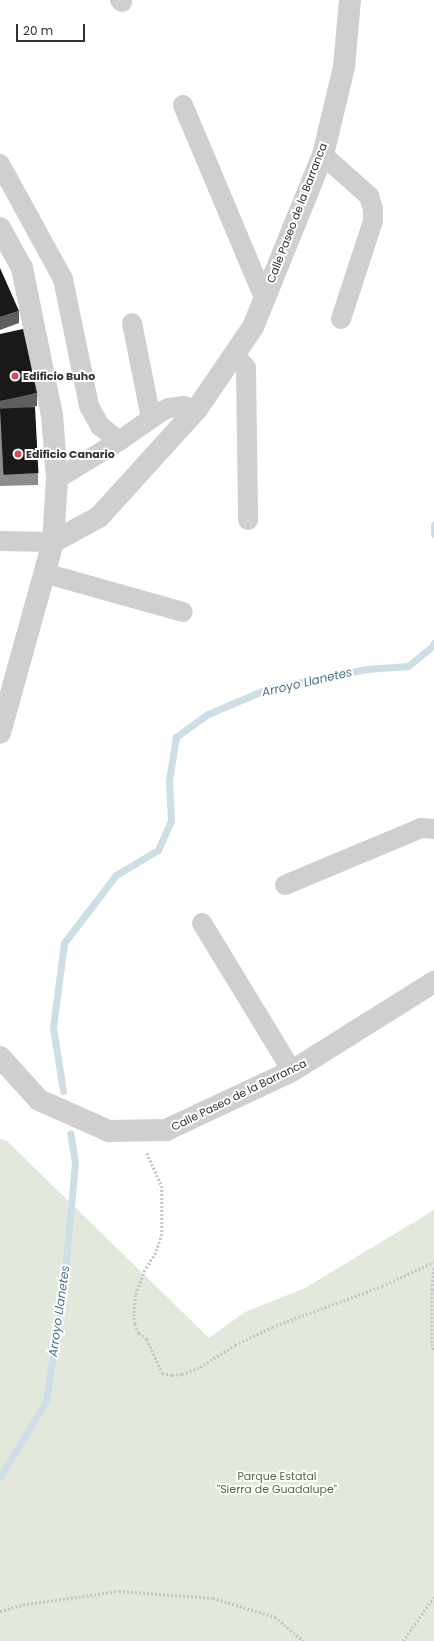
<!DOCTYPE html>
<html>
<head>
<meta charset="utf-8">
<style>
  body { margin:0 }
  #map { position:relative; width:434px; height:1641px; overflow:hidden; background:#fff; font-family:Poppins,sans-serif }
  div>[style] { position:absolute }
  .green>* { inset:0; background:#e3e8dd }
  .stream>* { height:7px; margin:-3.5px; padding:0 3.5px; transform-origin:3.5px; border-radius:3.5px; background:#cddee6 }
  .path>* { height:2.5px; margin-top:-1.25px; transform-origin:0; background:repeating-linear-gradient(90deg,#c6c6c6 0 2px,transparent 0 4px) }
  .minor>* { height:20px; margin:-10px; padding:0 10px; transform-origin:10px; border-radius:10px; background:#cfcfcf }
  .tertiary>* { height:22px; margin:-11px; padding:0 11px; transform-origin:11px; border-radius:11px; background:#cfcfcf }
  .wall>* { inset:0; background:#8c8c8c }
  .shaded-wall>* { inset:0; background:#5e5e5e }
  .building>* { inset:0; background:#191919; transform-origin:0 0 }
  .dots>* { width:11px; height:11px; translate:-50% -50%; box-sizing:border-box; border:2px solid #fff; border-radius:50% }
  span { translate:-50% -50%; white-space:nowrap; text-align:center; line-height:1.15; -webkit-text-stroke:4px #fff; paint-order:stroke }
  .street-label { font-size:11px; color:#323232 }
  .poi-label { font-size:11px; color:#323232; font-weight:700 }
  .left { translate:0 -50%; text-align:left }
  .park-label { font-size:11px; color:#576944 }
  .water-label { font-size:12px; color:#49758b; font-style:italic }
  .scale { position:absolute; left:16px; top:24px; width:69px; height:18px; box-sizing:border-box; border:2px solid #323232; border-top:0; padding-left:5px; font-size:12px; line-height:14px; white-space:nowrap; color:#323232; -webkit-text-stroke:3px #fff; paint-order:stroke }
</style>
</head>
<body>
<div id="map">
  <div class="green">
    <i style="clip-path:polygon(0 1139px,7px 1141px,209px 1338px,245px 1312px,305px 1288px,434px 1210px,434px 1641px,0 1641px)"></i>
  </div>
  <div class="stream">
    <i style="left:434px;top:525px;width:9px;rotate:90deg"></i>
    <i style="left:63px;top:1091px;width:65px;rotate:-98.9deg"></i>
    <i style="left:53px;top:1027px;width:85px;rotate:-82.5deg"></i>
    <i style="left:64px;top:943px;width:86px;rotate:-52.6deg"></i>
    <i style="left:116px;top:875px;width:49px;rotate:-30.8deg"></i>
    <i style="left:158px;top:850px;width:32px;rotate:-66deg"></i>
    <i style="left:171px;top:821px;width:41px;rotate:-92.8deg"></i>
    <i style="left:169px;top:780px;width:44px;rotate:-80.8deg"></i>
    <i style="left:176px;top:737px;width:39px;rotate:-36deg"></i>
    <i style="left:208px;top:714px;width:64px;rotate:-23deg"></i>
    <i style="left:267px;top:689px;width:102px;rotate:-11.3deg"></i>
    <i style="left:367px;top:669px;width:41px;rotate:-4.2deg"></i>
    <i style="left:408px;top:666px;width:32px;rotate:-39deg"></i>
    <i style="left:433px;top:646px;width:3px;rotate:-72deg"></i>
    <i style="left:0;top:1477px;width:89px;rotate:-58.8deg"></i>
    <i style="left:46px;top:1401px;width:119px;rotate:-81.3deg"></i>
    <i style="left:64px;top:1283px;width:121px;rotate:-84.8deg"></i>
    <i style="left:75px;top:1163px;width:30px;rotate:-99deg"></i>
  </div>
  <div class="path">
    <i style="left:147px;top:1153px;width:36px;rotate:66deg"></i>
    <i style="left:162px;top:1186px;width:48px;rotate:90deg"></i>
    <i style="left:162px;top:1234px;width:20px;rotate:108deg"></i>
    <i style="left:156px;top:1253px;width:20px;rotate:123deg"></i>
    <i style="left:145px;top:1270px;width:27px;rotate:110deg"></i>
    <i style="left:136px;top:1295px;width:19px;rotate:96deg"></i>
    <i style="left:134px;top:1314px;width:10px;rotate:84deg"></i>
    <i style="left:135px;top:1324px;width:10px;rotate:66deg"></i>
    <i style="left:139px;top:1333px;width:10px;rotate:37deg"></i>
    <i style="left:147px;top:1339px;width:37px;rotate:66deg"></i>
    <i style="left:162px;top:1373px;width:10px;rotate:11deg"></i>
    <i style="left:172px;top:1375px;width:10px;rotate:-6deg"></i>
    <i style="left:182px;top:1374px;width:19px;rotate:-21deg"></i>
    <i style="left:200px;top:1367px;width:41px;rotate:-32.2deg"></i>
    <i style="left:235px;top:1345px;width:41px;rotate:-25.9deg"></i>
    <i style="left:272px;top:1327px;width:117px;rotate:-20.4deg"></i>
    <i style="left:382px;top:1286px;width:57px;rotate:-24.8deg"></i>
    <i style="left:434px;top:1268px;width:21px;rotate:95deg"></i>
    <i style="left:432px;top:1289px;width:55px;rotate:90deg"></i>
    <i style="left:432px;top:1344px;width:6px;rotate:72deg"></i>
    <i style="left:0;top:1611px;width:28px;rotate:-15deg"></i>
    <i style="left:27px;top:1604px;width:93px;rotate:-8deg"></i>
    <i style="left:119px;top:1591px;width:94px;rotate:4.3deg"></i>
    <i style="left:213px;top:1598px;width:65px;rotate:17deg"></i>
    <i style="left:275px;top:1617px;width:38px;rotate:40deg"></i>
    <i style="left:403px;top:1641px;width:54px;rotate:-54.8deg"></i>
  </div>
  <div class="minor">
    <i style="left:120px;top:0;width:3px;rotate:45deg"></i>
    <i style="left:183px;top:105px;width:209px;rotate:67.2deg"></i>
    <i style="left:323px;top:155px;width:62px;rotate:41.7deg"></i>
    <i style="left:369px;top:196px;width:14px;rotate:73deg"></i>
    <i style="left:373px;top:209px;width:12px;rotate:90deg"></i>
    <i style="left:373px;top:221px;width:103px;rotate:108.1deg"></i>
    <i style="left:0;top:164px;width:131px;rotate:61.3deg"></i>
    <i style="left:63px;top:279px;width:130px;rotate:78.4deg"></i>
    <i style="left:89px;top:406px;width:23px;rotate:61deg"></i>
    <i style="left:100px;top:426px;width:24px;rotate:38deg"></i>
    <i style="left:132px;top:323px;width:97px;rotate:78.7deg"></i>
    <i style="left:234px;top:354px;width:18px;rotate:49deg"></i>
    <i style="left:246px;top:368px;width:152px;rotate:89.2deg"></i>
    <i style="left:57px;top:479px;width:73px;rotate:-31.5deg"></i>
    <i style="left:119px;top:441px;width:52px;rotate:-34.9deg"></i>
    <i style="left:162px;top:411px;width:8px;rotate:-23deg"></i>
    <i style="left:169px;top:408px;width:14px;rotate:-8deg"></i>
    <i style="left:183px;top:406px;width:14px;rotate:12deg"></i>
    <i style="left:0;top:541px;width:53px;rotate:1.1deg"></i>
    <i style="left:44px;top:573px;width:144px;rotate:15.7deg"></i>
    <i style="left:285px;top:885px;width:147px;rotate:-22.7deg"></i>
    <i style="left:421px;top:828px;width:13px;rotate:4deg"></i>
    <i style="left:202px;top:923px;width:173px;rotate:58.7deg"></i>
  </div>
  <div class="tertiary">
    <i style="left:0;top:228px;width:46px;rotate:61.2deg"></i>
    <i style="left:22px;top:268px;width:150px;rotate:78.5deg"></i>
    <i style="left:52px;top:415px;width:64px;rotate:85.5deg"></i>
    <i style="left:57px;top:479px;width:63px;rotate:93.6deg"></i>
    <i style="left:53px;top:542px;width:198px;rotate:105.5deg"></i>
    <i style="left:53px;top:542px;width:52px;rotate:-28.5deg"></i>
    <i style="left:99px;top:517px;width:146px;rotate:-47.8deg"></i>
    <i style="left:197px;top:409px;width:99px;rotate:-55.7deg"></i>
    <i style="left:253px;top:327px;width:186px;rotate:-67.9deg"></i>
    <i style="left:323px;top:155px;width:90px;rotate:-76.6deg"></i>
    <i style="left:344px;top:67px;width:67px;rotate:-84.9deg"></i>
    <i style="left:0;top:1057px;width:58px;rotate:47.8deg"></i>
    <i style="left:39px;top:1100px;width:77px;rotate:23.9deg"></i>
    <i style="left:109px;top:1131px;width:57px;rotate:-1deg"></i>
    <i style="left:166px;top:1130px;width:139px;rotate:-25.1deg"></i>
    <i style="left:292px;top:1071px;width:168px;rotate:-32.1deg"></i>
  </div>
  <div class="wall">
    <i style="clip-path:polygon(0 334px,37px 406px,27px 408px,38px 473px,38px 485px,0 486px)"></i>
  </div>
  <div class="shaded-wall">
    <i style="clip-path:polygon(19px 311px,19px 323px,0 330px,0 317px)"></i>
    <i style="clip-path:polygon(37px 393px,37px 406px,0 413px,0 401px)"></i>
  </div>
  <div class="building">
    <i style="clip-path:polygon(0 268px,19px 311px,0 317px)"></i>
    <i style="clip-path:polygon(23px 329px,37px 393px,0 401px,0 334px)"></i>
    <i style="left:35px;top:407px;width:66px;height:35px;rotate:87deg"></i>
  </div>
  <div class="dots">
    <i style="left:15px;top:376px;background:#d14d5e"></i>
    <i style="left:18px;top:454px;background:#d14d5e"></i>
  </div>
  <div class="street-label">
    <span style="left:297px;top:213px;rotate:-69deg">Calle Paseo de la Barranca</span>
    <span style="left:239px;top:1095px;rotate:-26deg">Calle Paseo de la Barranca</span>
  </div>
  <div class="poi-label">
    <span class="left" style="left:23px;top:376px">Edificio Buho</span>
    <span class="left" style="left:26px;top:454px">Edificio Canario</span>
  </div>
  <div class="park-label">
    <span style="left:277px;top:1483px">Parque Estatal<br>"Sierra de Guadalupe"</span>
  </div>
  <div class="water-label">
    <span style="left:307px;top:682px;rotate:-13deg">Arroyo Llanetes</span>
    <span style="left:59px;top:1311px;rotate:-82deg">Arroyo Llanetes</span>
  </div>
  <div class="scale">20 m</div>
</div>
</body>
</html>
